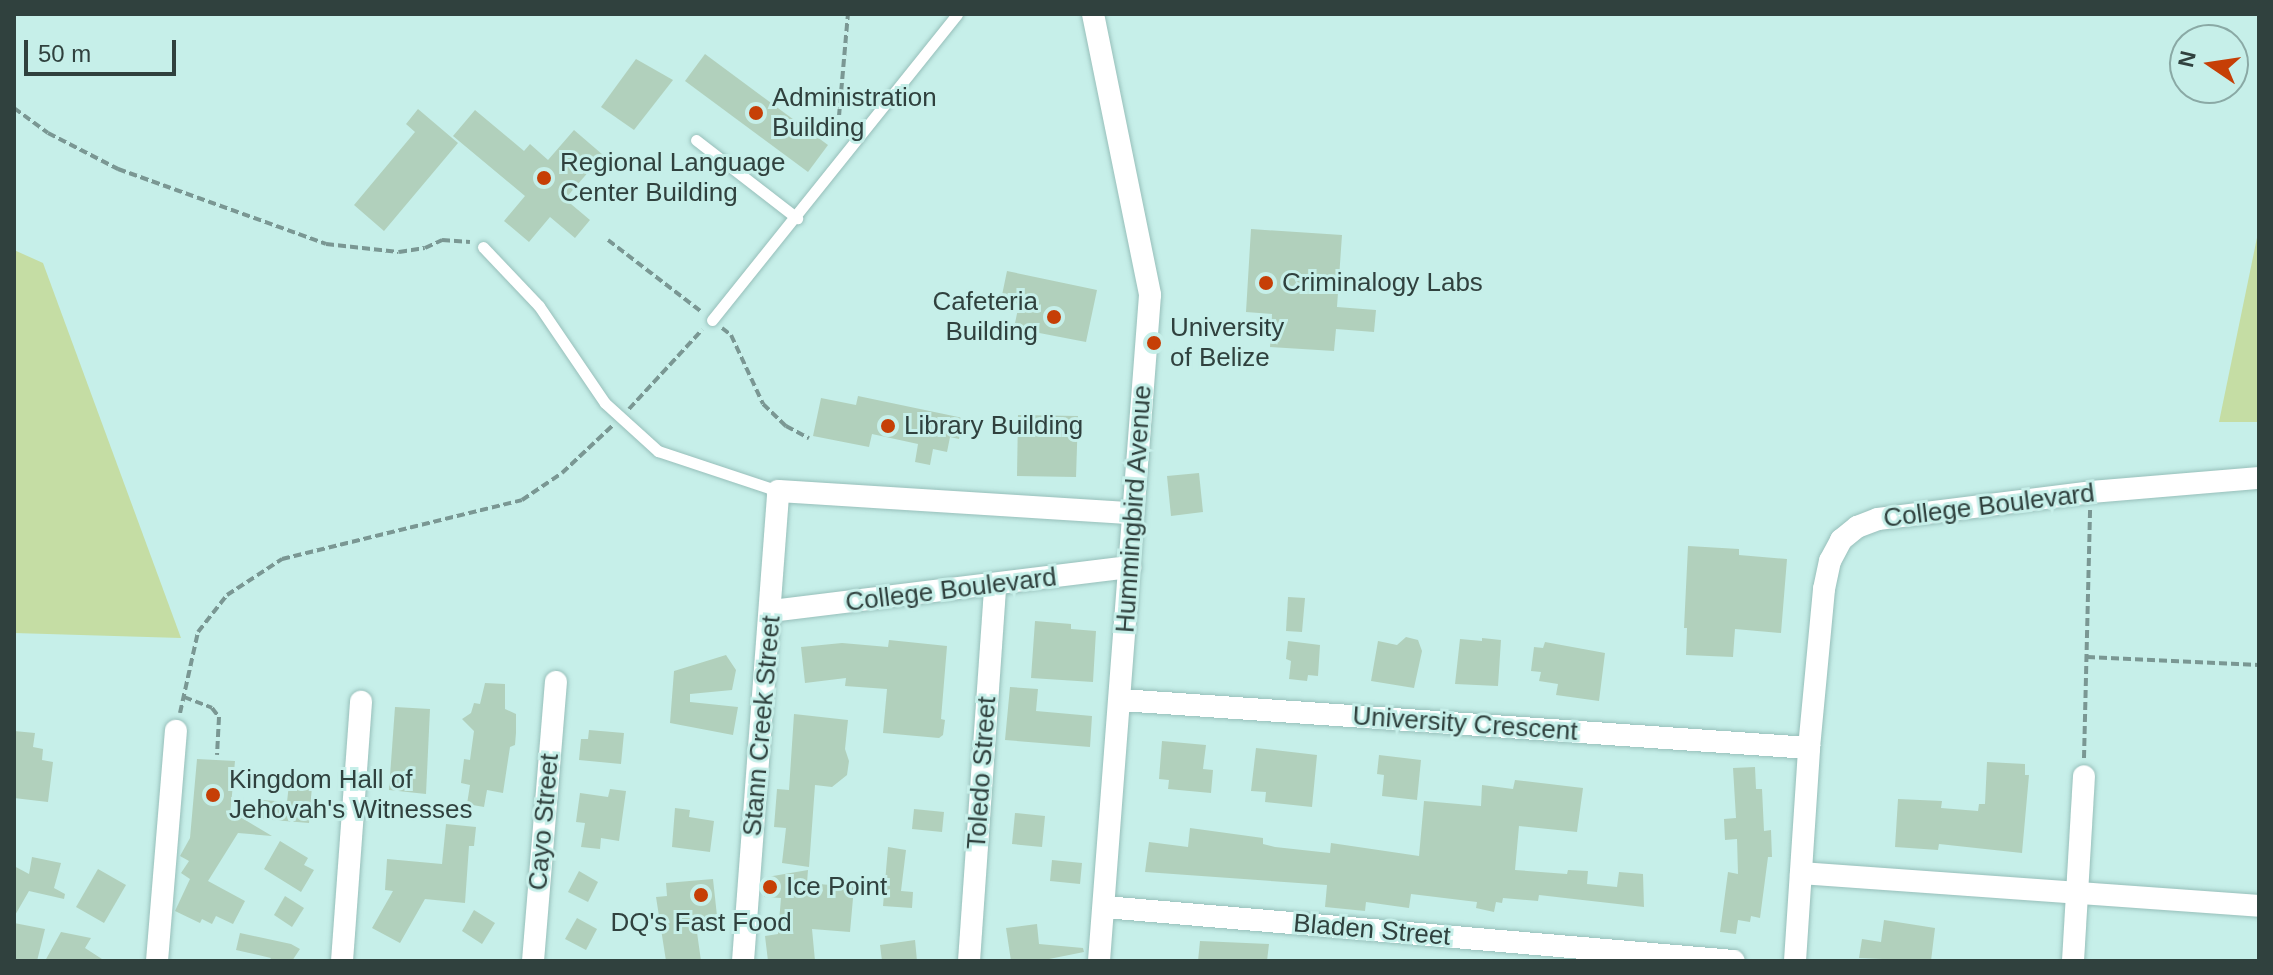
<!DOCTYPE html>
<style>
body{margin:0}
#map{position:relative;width:2273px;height:975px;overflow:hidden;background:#c6efe9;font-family:Helvetica,sans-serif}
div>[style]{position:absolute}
.green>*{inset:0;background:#c5dda4}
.building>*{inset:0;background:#b1d0bc}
.path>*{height:4px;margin-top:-2px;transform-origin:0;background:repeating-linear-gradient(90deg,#7a9793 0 8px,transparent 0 12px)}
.roads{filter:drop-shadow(0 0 2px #97bfba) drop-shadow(0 0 2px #97bfba)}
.lane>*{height:11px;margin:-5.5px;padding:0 5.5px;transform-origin:5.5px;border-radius:5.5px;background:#fff}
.street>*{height:22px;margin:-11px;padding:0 11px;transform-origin:11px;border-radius:11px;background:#fff}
.dots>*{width:22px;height:22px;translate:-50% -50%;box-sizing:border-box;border:4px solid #c6efe9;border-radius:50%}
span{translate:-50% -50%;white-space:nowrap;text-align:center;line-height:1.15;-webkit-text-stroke:6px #c6efe9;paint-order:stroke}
.poi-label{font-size:26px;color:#30413e}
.left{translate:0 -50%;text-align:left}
.right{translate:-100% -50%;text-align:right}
.street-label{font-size:26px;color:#30413e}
.frame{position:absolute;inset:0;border:16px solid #30413e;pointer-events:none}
.north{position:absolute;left:2169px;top:24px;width:80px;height:80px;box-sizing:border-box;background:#c6efe9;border:2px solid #8aa9a5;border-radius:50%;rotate:283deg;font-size:22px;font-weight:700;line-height:32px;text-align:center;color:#30413e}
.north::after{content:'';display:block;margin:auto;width:28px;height:36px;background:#c63f06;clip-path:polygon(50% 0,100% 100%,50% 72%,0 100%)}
.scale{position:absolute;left:24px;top:40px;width:152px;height:36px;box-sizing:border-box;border:4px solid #30413e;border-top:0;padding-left:10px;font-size:24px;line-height:28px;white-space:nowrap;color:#30413e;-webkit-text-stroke:6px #c6efe9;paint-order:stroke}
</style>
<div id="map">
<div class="green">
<div style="clip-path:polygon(2259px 228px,2259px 422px,2219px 422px)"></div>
<div style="clip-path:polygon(14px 250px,43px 263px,181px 638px,14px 633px)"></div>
</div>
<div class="building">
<div style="clip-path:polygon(705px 54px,828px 145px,808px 172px,685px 81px)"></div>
<div style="clip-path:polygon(636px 59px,673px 80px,634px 130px,601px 107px)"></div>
<div style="clip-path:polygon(418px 109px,458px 143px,384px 231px,354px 205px,415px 132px,406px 124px)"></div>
<div style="clip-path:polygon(475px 110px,524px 151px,530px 144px,548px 160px,574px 130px,603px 155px,565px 199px,590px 220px,575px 238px,550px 217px,529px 242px,504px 221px,525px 196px,453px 136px)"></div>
<div style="clip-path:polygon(1251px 229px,1342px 235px,1337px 307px,1376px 310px,1374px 332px,1336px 329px,1334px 351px,1270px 347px,1272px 314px,1246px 312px)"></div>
<div style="clip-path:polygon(1007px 271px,1097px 290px,1086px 342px,1014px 328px,1019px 304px,1001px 300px)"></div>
<div style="clip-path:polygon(858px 396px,963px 418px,959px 439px,950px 437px,947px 452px,933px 449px,930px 465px,915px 462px,918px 444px,872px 434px,869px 447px,813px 436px,821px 398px,856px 405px)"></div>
<div style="clip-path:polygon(1018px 415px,1078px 416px,1076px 477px,1017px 476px)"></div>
<div style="clip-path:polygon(1199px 473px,1203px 512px,1171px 516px,1167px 476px)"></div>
<div style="clip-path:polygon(1688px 546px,1739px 549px,1739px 555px,1787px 559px,1781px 633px,1735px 629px,1733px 657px,1686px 655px,1687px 628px,1684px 628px)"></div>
<div style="clip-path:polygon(1288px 597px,1305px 598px,1302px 632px,1286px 631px)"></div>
<div style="clip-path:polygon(1035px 621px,1071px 624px,1071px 629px,1096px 631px,1093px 682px,1031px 678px)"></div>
<div style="clip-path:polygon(1406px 637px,1418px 640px,1422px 651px,1414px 688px,1371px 681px,1378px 641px,1397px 645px)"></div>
<div style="clip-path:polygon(1482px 638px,1501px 640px,1498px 686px,1455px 684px,1460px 639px,1482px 641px)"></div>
<div style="clip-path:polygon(889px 640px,947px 646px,941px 719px,945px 720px,943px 735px,939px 738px,883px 733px,887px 689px,845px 686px,846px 678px,805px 683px,801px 647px,842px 643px,888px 647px)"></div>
<div style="clip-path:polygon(1288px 641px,1320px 645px,1318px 676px,1308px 675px,1307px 681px,1289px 679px,1291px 661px,1286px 659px)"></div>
<div style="clip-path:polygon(1545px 642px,1605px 653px,1599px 701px,1556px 695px,1558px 684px,1539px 681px,1541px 672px,1531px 671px,1534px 647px,1543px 648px)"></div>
<div style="clip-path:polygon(726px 655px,736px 670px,732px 690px,690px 694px,690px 702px,738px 707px,733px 735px,670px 723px,674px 671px)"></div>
<div style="clip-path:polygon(485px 683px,505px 684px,505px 709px,516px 714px,516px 733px,515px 745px,510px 747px,503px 793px,487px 790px,484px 807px,467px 804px,470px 785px,461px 783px,464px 759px,470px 760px,474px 731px,462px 719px,471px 713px,474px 703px,480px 704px)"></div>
<div style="clip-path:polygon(1010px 687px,1038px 689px,1036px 711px,1092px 716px,1090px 747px,1005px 740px)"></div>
<div style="clip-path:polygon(395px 707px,430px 709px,426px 794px,389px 790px)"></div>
<div style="clip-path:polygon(794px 714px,848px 720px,845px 749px,849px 761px,847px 775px,832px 787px,815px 785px,809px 867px,782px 863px,786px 828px,774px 827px,777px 789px,789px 790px)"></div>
<div style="clip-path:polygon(589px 730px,624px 733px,621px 764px,579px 760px,581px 739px,588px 739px)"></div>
<div style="clip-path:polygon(14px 731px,35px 733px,33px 747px,43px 749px,42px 760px,53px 762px,48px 802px,14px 798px)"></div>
<div style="clip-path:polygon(1162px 741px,1206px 745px,1203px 769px,1213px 770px,1211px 793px,1168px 789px,1169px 780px,1159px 779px)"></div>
<div style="clip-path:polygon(1256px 748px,1317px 755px,1312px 807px,1265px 802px,1266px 792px,1251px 791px)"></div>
<div style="clip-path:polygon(1379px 755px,1421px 760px,1417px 800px,1382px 796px,1384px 775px,1377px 774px)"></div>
<div style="clip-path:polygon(197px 759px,235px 761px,230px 817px,242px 818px,272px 836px,238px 833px,208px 881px,245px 901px,233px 924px,216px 916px,212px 924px,202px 919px,200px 923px,175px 911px,190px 879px,181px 873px,189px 861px,180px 856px,190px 838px)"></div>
<div style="clip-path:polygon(1987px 762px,2025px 764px,2025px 775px,2029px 775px,2022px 853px,1939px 844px,1938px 850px,1895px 847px,1898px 799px,1942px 801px,1941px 808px,1978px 811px,1979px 804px,1985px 804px)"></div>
<div style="clip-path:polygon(1755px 767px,1756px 789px,1762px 789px,1764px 831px,1771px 830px,1772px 857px,1768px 857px,1760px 918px,1751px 916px,1750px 922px,1738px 920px,1736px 934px,1720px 932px,1728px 872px,1738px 874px,1737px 839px,1725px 840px,1724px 819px,1736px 818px,1733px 768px)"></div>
<div style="clip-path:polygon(1515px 780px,1583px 788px,1577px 832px,1519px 826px,1515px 870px,1567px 874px,1568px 870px,1588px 871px,1587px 884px,1617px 887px,1619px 872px,1643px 874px,1644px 907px,1539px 895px,1538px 901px,1503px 898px,1502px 903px,1496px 902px,1494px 912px,1476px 908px,1477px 902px,1411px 894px,1409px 908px,1366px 902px,1365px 911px,1325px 907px,1327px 885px,1145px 872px,1149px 842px,1188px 847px,1190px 828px,1263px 838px,1263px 844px,1275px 847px,1330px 853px,1331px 843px,1419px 856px,1424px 801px,1481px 806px,1482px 785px,1513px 789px)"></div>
<div style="clip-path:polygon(289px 784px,312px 786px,309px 823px,261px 819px,263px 800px,287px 802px)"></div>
<div style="clip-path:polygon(610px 789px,626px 791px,619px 841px,601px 838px,600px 849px,581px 847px,585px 823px,576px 822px,580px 793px,608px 797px)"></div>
<div style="clip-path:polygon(675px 808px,690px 810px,689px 817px,714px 821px,710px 852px,672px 847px)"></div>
<div style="clip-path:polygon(914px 809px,944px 812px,942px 832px,912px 829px)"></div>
<div style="clip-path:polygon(1015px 813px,1045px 816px,1042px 847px,1012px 844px)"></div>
<div style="clip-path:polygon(446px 824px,476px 827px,474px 846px,469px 846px,465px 903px,425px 899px,400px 943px,372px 928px,393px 891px,385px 890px,387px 859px,442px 864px)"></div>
<div style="clip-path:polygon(280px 841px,308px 858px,304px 865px,314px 870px,301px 892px,264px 869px)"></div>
<div style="clip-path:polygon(888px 847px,906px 850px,901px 891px,913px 892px,912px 908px,883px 906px)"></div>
<div style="clip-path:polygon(32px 857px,61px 863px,54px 888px,65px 894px,64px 899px,29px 891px,14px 917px,14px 866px,29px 874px)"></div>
<div style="clip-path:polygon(1052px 860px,1082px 863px,1080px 884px,1050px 881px)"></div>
<div style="clip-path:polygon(98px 869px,126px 885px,104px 923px,76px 907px)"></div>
<div style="clip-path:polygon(808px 870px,807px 883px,854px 887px,850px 932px,812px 929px,815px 961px,768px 961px,765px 936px,778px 934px,781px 898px,764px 897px,767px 877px)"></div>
<div style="clip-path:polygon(579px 871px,598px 882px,588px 902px,568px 892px)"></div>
<div style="clip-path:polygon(713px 879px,717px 916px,695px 918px,701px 961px,666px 961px,656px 897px,667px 896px,666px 883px)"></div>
<div style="clip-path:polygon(285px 896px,304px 908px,292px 927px,274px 915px)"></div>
<div style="clip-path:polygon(474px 910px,495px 923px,482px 944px,462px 931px)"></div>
<div style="clip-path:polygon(577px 918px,597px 929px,586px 950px,565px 939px)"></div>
<div style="clip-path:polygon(1884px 920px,1935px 928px,1931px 961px,1859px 958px,1862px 939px,1881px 942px)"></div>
<div style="clip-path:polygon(14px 923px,45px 929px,37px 961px,14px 961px)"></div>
<div style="clip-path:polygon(1037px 924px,1039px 944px,1083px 948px,1084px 952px,1039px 961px,1011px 961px,1006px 928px)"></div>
<div style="clip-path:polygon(61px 932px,91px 938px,85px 948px,105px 961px,45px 961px)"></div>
<div style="clip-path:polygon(240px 933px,291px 944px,300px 949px,292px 961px,269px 961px,271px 958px,236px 950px)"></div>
<div style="clip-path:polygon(915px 940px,917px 961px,882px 961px,880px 945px)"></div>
<div style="clip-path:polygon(1200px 941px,1269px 944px,1267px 961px,1198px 961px)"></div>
</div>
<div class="path">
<div style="left:14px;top:108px;width:42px;rotate:36.3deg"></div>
<div style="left:48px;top:133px;width:79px;rotate:27.2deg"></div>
<div style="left:118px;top:169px;width:221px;rotate:19.8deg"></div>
<div style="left:326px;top:244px;width:73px;rotate:6.3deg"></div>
<div style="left:399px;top:252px;width:26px;rotate:-9deg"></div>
<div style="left:425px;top:248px;width:19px;rotate:-25deg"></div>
<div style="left:442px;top:240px;width:28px;rotate:4deg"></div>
<div style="left:837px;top:139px;width:125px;rotate:-85deg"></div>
<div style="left:608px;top:240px;width:118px;rotate:37.5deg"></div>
<div style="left:722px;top:328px;width:11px;rotate:38deg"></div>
<div style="left:731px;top:335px;width:76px;rotate:65.1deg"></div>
<div style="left:763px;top:404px;width:32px;rotate:44deg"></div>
<div style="left:786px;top:426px;width:26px;rotate:28deg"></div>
<div style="left:629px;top:409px;width:108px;rotate:-47.3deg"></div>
<div style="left:2087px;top:657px;width:172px;rotate:2.7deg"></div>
<div style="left:184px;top:697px;width:30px;rotate:21deg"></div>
<div style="left:212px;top:708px;width:11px;rotate:52deg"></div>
<div style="left:219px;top:717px;width:38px;rotate:93deg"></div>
<div style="left:180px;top:713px;width:83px;rotate:-77.5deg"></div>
<div style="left:198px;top:632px;width:47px;rotate:-51.9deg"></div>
<div style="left:227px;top:595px;width:66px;rotate:-33.2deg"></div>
<div style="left:282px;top:559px;width:247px;rotate:-13.8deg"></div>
<div style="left:522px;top:500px;width:48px;rotate:-34deg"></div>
<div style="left:562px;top:473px;width:69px;rotate:-43.2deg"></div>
<div style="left:2084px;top:758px;width:248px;rotate:-88.6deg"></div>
</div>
<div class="roads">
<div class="lane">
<div style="left:696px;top:140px;width:128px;rotate:37.7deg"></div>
<div style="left:483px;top:247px;width:81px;rotate:46.5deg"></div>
<div style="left:539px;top:306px;width:117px;rotate:55.8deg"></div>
<div style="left:605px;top:403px;width:72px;rotate:42.2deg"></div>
<div style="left:658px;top:451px;width:126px;rotate:18.4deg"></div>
<div style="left:712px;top:320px;width:392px;rotate:-51.3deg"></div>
</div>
<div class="street">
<div style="left:1093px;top:14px;width:287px;rotate:78.5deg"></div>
<div style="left:1150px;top:295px;width:668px;rotate:94.38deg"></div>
<div style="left:771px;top:611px;width:362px;rotate:-7deg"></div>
<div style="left:1121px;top:700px;width:690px;rotate:3.99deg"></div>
<div style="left:1801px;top:873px;width:459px;rotate:4.1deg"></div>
<div style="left:1105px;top:907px;width:631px;rotate:4.91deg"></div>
<div style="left:157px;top:961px;width:231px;rotate:-85.3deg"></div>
<div style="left:342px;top:961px;width:260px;rotate:-85.8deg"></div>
<div style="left:533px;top:961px;width:280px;rotate:-85.3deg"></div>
<div style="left:743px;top:961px;width:471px;rotate:-85.7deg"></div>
<div style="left:778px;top:491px;width:355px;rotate:3.6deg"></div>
<div style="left:969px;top:961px;width:376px;rotate:-86deg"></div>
<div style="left:1795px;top:961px;width:213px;rotate:-86.2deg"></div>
<div style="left:1809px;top:748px;width:160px;rotate:-84.6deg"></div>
<div style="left:1824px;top:589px;width:29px;rotate:-78deg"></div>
<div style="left:1830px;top:561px;width:24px;rotate:-62deg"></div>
<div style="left:1841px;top:540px;width:21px;rotate:-39deg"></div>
<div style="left:1857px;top:527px;width:22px;rotate:-21deg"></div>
<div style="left:1878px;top:519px;width:215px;rotate:-7.2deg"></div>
<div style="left:2091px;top:492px;width:169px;rotate:-4.8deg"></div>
<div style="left:2073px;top:961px;width:185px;rotate:-86.6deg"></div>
</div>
</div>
<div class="dots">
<div style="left:756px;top:113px;background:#c63f06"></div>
<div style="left:544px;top:178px;background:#c63f06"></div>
<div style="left:1266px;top:283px;background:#c63f06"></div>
<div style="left:1054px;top:317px;background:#c63f06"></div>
<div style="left:1154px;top:343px;background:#c63f06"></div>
<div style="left:888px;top:426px;background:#c63f06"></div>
<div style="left:213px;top:795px;background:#c63f06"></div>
<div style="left:770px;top:887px;background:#c63f06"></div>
<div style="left:701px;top:895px;background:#c63f06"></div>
</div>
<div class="poi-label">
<span class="left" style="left:772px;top:113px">Administration<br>Building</span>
<span class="left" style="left:560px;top:178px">Regional Language<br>Center Building</span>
<span class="left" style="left:1282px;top:283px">Criminalogy Labs</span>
<span class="right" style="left:1038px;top:317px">Cafeteria<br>Building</span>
<span class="left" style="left:1170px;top:343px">University<br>of Belize</span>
<span class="left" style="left:904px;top:426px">Library Building</span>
<span class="left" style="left:229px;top:795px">Kingdom Hall of<br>Jehovah's Witnesses</span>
<span class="left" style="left:786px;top:887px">Ice Point</span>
<span style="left:701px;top:923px">DQ's Fast Food</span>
</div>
<div class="street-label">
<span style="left:1989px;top:506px;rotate:-7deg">College Boulevard</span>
<span style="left:1134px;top:509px;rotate:-86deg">Hummingbird Avenue</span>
<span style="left:951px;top:590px;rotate:-7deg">College Boulevard</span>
<span style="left:1465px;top:724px;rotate:4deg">University Crescent</span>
<span style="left:762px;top:726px;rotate:-85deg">Stann Creek Street</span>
<span style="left:982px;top:773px;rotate:-86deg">Toledo Street</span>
<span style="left:544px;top:822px;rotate:-85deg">Cayo Street</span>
<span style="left:1372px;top:930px;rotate:5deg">Bladen Street</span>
</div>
<div class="frame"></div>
<div class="north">N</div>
<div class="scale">50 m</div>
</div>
